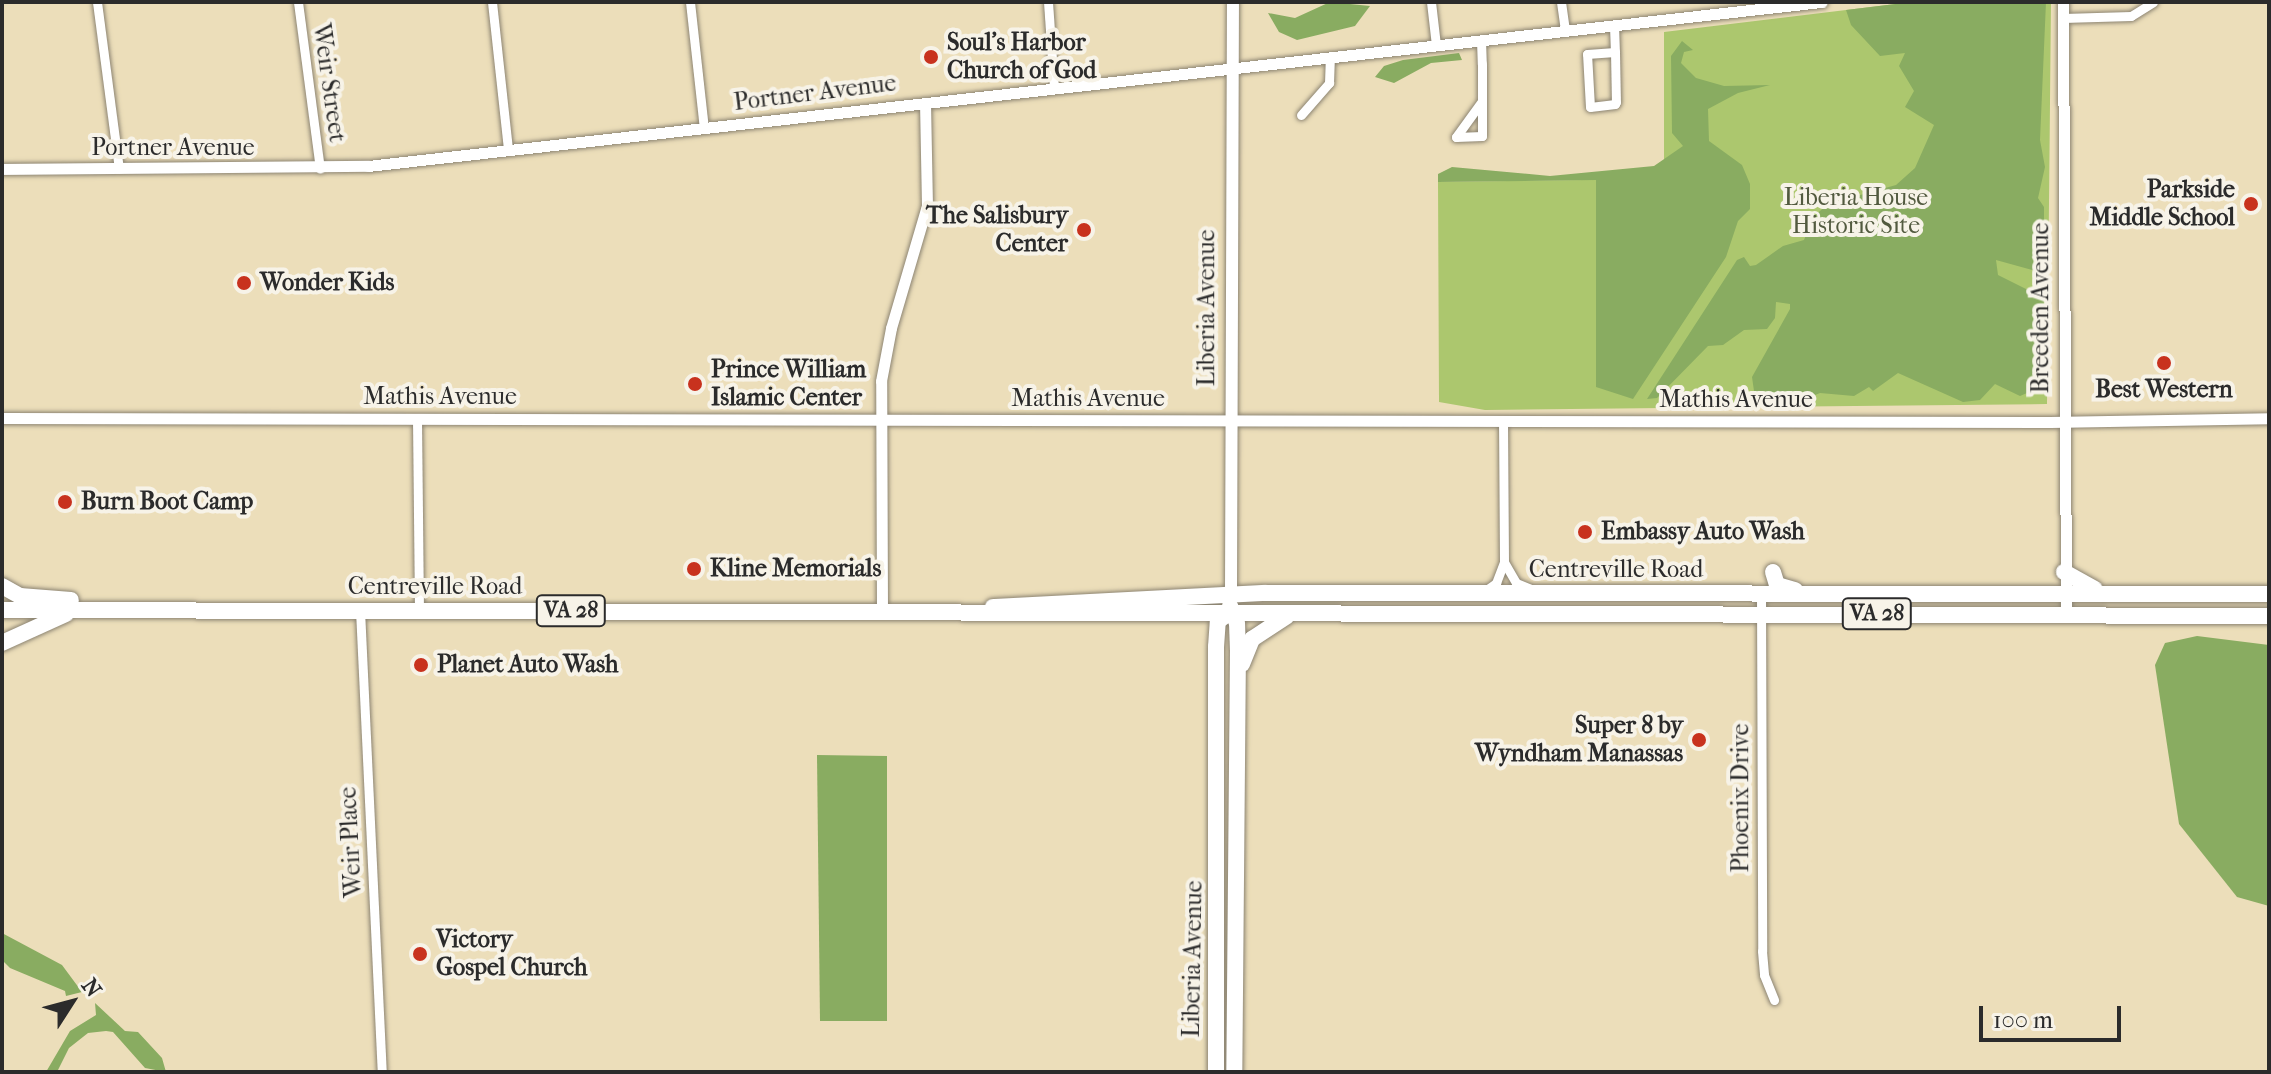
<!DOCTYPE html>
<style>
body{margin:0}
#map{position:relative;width:2271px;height:1074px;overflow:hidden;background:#ecdeba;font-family:"IM FELL French Canon",serif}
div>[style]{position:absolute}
.green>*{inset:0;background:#acc76e}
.forest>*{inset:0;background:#89ac61}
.roads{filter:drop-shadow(0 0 2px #8c8472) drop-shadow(0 0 2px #8c8472)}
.minor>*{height:9px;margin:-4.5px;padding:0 4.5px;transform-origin:4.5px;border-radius:4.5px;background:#fff}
.tertiary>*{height:11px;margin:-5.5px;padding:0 5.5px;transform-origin:5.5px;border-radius:5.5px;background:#fff}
.secondary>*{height:12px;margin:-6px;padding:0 6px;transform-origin:6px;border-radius:6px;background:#fff}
.trunk>*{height:16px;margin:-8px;padding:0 8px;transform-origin:8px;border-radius:8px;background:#fff}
.dots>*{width:22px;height:22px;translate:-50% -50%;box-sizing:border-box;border:4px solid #f7f3e8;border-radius:50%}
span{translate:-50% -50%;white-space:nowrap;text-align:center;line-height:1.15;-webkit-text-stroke:8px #f7f3e8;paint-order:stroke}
.shield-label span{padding:2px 6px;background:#f7f3e8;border:2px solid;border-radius:6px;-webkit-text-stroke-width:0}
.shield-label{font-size:22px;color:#2b2b2b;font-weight:700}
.poi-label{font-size:24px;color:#2b2b2b;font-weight:700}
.left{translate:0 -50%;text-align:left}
.right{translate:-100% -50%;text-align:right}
.street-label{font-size:24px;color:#2b2b2b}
.park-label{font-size:24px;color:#525a3f}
.frame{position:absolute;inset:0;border:4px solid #2b2b2b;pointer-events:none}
.north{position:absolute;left:32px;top:962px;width:80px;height:80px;-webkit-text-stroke:6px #f7f3e8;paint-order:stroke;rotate:54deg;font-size:22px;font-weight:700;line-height:32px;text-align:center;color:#2b2b2b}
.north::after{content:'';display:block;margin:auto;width:28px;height:36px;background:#2b2b2b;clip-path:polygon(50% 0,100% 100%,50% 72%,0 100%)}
.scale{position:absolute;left:1979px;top:1006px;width:142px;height:36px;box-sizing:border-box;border:4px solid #2b2b2b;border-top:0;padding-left:10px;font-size:24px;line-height:28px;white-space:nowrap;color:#2b2b2b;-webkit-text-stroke:6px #f7f3e8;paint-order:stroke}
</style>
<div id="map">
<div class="green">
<div style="clip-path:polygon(1912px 2px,2051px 2px,2047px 404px,1485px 410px,1439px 402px,1438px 182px,1664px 179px,1664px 32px)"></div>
</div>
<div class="forest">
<div style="clip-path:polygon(1330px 2px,1370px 6px,1355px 26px,1297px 40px,1279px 32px,1268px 13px,1295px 18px)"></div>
<div style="clip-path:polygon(1912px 2px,2046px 2px,2040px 140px,2045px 167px,2038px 198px,2044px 207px,2044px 265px,2039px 272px,1996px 260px,1998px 275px,2044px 298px,2041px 387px,2020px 396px,1995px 384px,1980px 400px,1963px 402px,1898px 373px,1873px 391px,1869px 387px,1854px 396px,1820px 393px,1796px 403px,1756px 405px,1752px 377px,1790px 309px,1790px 304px,1776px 302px,1775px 318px,1767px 329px,1744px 330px,1723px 345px,1708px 346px,1657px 398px,1647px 399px,1737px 260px,1744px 257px,1750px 266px,1756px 265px,1783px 246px,1804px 240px,1813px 217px,1828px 204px,1896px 185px,1915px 168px,1934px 125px,1905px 107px,1914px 91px,1899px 66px,1905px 53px,1880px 56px,1851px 25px,1846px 10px)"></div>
<div style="clip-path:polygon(1682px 41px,1693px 50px,1684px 52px,1681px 63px,1696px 78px,1724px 86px,1770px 85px,1738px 93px,1708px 109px,1709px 141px,1742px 165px,1750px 184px,1750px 209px,1738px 221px,1726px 257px,1633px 399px,1596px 387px,1596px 180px,1438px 182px,1438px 174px,1452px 167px,1550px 176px,1654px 166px,1683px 146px,1672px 133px,1671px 56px)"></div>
<div style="clip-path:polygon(1459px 53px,1462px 60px,1431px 63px,1394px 83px,1375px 77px,1384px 66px,1403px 60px)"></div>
<div style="clip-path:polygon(2197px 636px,2269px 645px,2269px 906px,2237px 897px,2179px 824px,2155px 665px,2165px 643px)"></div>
<div style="clip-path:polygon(817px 755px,887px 756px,887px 1021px,820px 1021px)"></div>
<div style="clip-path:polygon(2px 933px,62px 965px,82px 992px,66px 996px,65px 991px,10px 968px,2px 960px)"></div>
<div style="clip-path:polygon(95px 1003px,125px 1031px,138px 1032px,162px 1058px,166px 1072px,145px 1068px,113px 1032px,106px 1031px,88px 1033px,69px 1048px,57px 1072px,46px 1072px,70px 1031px,96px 1015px)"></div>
</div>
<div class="roads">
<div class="minor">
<div style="left:97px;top:2px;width:168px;rotate:82.5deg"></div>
<div style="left:298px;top:2px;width:168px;rotate:82.5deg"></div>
<div style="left:492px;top:2px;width:149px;rotate:83.8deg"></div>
<div style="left:690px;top:2px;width:127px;rotate:83.7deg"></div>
<div style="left:1048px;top:2px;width:86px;rotate:86deg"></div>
<div style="left:1431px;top:2px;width:43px;rotate:83.4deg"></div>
<div style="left:1561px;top:2px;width:29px;rotate:82deg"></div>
<div style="left:2063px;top:18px;width:68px;rotate:-1.7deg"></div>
<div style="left:2131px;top:16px;width:26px;rotate:-32deg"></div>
<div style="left:1614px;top:25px;width:27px;rotate:88deg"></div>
<div style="left:1615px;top:52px;width:50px;rotate:88.9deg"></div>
<div style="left:1616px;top:102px;width:2px;rotate:117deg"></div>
<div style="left:1615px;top:104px;width:25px;rotate:173deg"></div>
<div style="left:1590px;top:107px;width:53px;rotate:-93.2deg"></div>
<div style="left:1587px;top:54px;width:28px;rotate:-4deg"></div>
<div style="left:1481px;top:40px;width:24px;rotate:88deg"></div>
<div style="left:1482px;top:64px;width:72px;rotate:90deg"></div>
<div style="left:1482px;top:136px;width:26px;rotate:178deg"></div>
<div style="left:1456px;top:137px;width:44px;rotate:-54.2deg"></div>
<div style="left:1301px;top:115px;width:43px;rotate:-48.8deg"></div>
<div style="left:1329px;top:83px;width:26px;rotate:-88deg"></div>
<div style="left:417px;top:419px;width:192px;rotate:89.4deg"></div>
<div style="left:1504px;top:562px;width:24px;rotate:60deg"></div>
<div style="left:1516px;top:583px;width:16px;rotate:22deg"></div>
<div style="left:1485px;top:591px;width:14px;rotate:-36deg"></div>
<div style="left:1496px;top:583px;width:22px;rotate:-69deg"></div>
<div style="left:1504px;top:562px;width:141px;rotate:-90.4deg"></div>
<div style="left:1761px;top:595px;width:356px;rotate:89.8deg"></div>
<div style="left:1762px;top:951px;width:24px;rotate:85deg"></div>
<div style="left:1764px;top:975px;width:27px;rotate:68deg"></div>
<div style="left:360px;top:610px;width:463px;rotate:87.3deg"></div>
</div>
<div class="tertiary">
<div style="left:2063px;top:2px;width:613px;rotate:89.72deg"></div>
<div style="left:2px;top:169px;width:366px;rotate:-0.5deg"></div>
<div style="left:368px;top:166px;width:1463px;rotate:-6.44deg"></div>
<div style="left:2px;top:418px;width:2048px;rotate:0.11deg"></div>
<div style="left:2050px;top:422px;width:219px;rotate:-1deg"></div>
<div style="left:882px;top:611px;width:230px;rotate:-90.2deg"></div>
<div style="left:881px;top:381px;width:54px;rotate:-79.3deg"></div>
<div style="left:891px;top:328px;width:127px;rotate:-73.6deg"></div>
<div style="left:927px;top:206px;width:103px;rotate:-91.1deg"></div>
</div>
<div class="secondary">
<div style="left:1231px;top:593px;width:591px;rotate:-89.81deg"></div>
</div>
<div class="trunk">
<div style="left:1773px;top:572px;width:14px;rotate:73deg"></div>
<div style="left:1777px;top:585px;width:19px;rotate:16deg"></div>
<div style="left:2064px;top:572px;width:35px;rotate:29deg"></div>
<div style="left:2px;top:586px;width:21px;rotate:29deg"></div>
<div style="left:20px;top:596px;width:51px;rotate:4.5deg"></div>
<div style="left:1230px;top:606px;width:18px;rotate:68deg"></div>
<div style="left:1237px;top:623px;width:26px;rotate:88deg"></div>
<div style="left:1238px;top:649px;width:423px;rotate:90.5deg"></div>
<div style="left:993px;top:607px;width:271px;rotate:-3deg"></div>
<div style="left:1264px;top:593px;width:1005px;rotate:0.06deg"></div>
<div style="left:2px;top:610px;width:2267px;rotate:0.15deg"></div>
<div style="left:2px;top:643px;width:70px;rotate:-24.4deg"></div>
<div style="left:1242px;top:664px;width:27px;rotate:-68deg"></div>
<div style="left:1252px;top:639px;width:42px;rotate:-33.3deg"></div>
<div style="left:1216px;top:1072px;width:425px;rotate:-90deg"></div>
<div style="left:1216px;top:647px;width:26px;rotate:-86deg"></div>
<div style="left:1218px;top:621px;width:14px;rotate:-36deg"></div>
</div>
</div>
<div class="dots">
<div style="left:931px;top:57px;background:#c8321e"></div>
<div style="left:2251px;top:204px;background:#c8321e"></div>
<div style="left:1084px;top:230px;background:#c8321e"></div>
<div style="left:244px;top:283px;background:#c8321e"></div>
<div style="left:2164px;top:363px;background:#c8321e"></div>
<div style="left:695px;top:384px;background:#c8321e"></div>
<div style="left:65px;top:502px;background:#c8321e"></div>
<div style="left:1585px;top:532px;background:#c8321e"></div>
<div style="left:694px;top:569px;background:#c8321e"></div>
<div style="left:421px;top:665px;background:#c8321e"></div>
<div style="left:1699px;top:740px;background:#c8321e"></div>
<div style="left:420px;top:954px;background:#c8321e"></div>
</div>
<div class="shield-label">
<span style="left:571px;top:611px">VA 28</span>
<span style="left:1877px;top:614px">VA 28</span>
</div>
<div class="poi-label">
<span class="left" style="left:947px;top:57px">Soul's Harbor<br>Church of God</span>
<span class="right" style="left:2235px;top:204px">Parkside<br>Middle School</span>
<span class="right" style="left:1068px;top:230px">The Salisbury<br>Center</span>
<span class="left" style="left:260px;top:283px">Wonder Kids</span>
<span class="left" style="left:711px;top:384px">Prince William<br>Islamic Center</span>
<span style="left:2164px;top:390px">Best Western</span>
<span class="left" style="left:81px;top:502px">Burn Boot Camp</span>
<span class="left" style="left:1601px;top:532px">Embassy Auto Wash</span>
<span class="left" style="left:710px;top:569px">Kline Memorials</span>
<span class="left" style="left:437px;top:665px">Planet Auto Wash</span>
<span class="right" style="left:1683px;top:740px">Super 8 by<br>Wyndham Manassas</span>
<span class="left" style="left:436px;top:954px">Victory<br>Gospel Church</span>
</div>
<div class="street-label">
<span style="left:329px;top:83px;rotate:82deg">Weir Street</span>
<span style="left:815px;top:93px;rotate:-7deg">Portner Avenue</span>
<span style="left:173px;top:148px">Portner Avenue</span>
<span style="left:1207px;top:308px;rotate:-90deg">Liberia Avenue</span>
<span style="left:2041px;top:308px;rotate:-90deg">Breeden Avenue</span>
<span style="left:440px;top:397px">Mathis Avenue</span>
<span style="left:1088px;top:399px">Mathis Avenue</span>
<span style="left:1736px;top:400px">Mathis Avenue</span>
<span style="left:1616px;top:570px">Centreville Road</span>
<span style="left:435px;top:587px">Centreville Road</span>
<span style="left:1741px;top:798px;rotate:-90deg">Phoenix Drive</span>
<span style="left:351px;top:842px;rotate:-93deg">Weir Place</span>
<span style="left:1193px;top:959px;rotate:-89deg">Liberia Avenue</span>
</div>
<div class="park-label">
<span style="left:1856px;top:212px">Liberia House<br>Historic Site</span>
</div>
<div class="frame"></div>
<div class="north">N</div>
<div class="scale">100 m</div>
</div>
